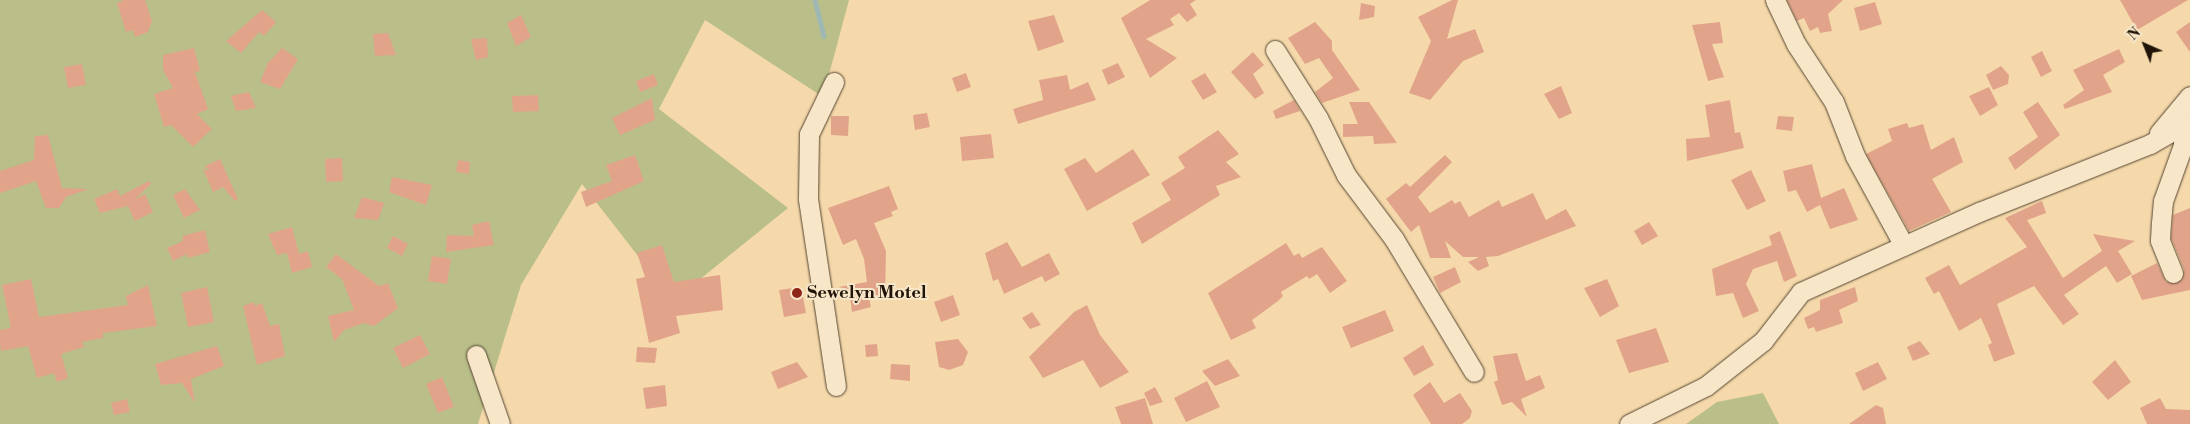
<!DOCTYPE html>
<style>
body{margin:0}
#map{position:relative;width:2190px;height:424px;overflow:hidden;background:#f5d9ab;font-family:"Libre Bodoni",serif}
div>[style]{position:absolute}
.green>*{inset:0;background:#babf8a}
.stream>*{height:4.5px;margin:-2.25px;padding:0 2.25px;transform-origin:2.25px;border-radius:2.25px;background:#a0b8b3}
.building>*{inset:0;background:#e1a48a}
.roads{filter:drop-shadow(0 0 1px #554531) drop-shadow(0 0 1px #554531)}
.minor>*{height:19px;margin:-9.5px;padding:0 9.5px;transform-origin:9.5px;border-radius:9.5px;background:#f8e6c8}
.dots>*{width:14px;height:14px;translate:-50% -50%;box-sizing:border-box;border:2px solid #f8e6c8;border-radius:50%}
span{translate:-50% -50%;white-space:nowrap;text-align:center;line-height:1.15;-webkit-text-stroke:4px #f8e6c8;paint-order:stroke}
.poi-label{font-size:18px;color:#201408;font-weight:700}
.left{translate:0 -50%;text-align:left}
.north{position:absolute;left:2120px;top:20px;width:50px;height:50px;-webkit-text-stroke:4px #f8e6c8;paint-order:stroke;rotate:316deg;font-size:14px;font-weight:700;line-height:20px;text-align:center;color:#201408}
.north::after{content:'';display:block;margin:auto;width:18px;height:22px;background:#201408;clip-path:polygon(50% 0,100% 100%,50% 72%,0 100%)}
</style>
<div id="map">
<div class="green">
<div style="clip-path:polygon(0 0,849px 0,823px 97px,705px 20px,659px 109px,788px 208px,673px 301px,582px 184px,521px 285px,478px 424px,0 424px)"></div>
<div style="clip-path:polygon(1763px 393px,1779px 424px,1686px 424px,1717px 402px)"></div>
</div>
<div class="stream">
<div style="left:815px;top:0;width:37px;rotate:76deg"></div>
</div>
<div class="building">
<div style="clip-path:polygon(124px 0,145px 0,152px 21px,148px 32px,135px 37px,133px 30px,126px 32px,117px 3px)"></div>
<div style="clip-path:polygon(1150px 0,1196px 0,1190px 4px,1197px 15px,1187px 22px,1179px 13px,1170px 19px,1174px 25px,1146px 39px,1177px 58px,1150px 78px,1121px 18px)"></div>
<div style="clip-path:polygon(1452px 0,1458px 0,1447px 39px,1475px 29px,1484px 52px,1463px 61px,1430px 100px,1409px 93px,1431px 41px,1418px 17px)"></div>
<div style="clip-path:polygon(1787px 0,1843px 0,1828px 14px,1832px 31px,1820px 33px,1818px 27px,1810px 31px,1804px 18px,1797px 21px)"></div>
<div style="clip-path:polygon(2120px 0,2188px 0,2137px 30px)"></div>
<div style="clip-path:polygon(1875px 2px,1882px 24px,1860px 31px,1854px 8px)"></div>
<div style="clip-path:polygon(1361px 3px,1375px 6px,1374px 17px,1359px 20px)"></div>
<div style="clip-path:polygon(262px 10px,276px 22px,264px 36px,259px 32px,241px 53px,226px 41px)"></div>
<div style="clip-path:polygon(521px 15px,531px 37px,516px 46px,507px 23px)"></div>
<div style="clip-path:polygon(1054px 15px,1064px 42px,1038px 51px,1028px 21px)"></div>
<div style="clip-path:polygon(1315px 22px,1332px 41px,1332px 50px,1360px 90px,1322px 103px,1315px 92px,1333px 78px,1319px 58px,1305px 64px,1288px 38px)"></div>
<div style="clip-path:polygon(1720px 22px,1723px 43px,1712px 44px,1724px 77px,1708px 81px,1692px 25px)"></div>
<div style="clip-path:polygon(2190px 22px,2190px 52px,2176px 32px)"></div>
<div style="clip-path:polygon(388px 33px,396px 55px,375px 56px,373px 34px)"></div>
<div style="clip-path:polygon(487px 38px,488px 57px,476px 60px,471px 39px)"></div>
<div style="clip-path:polygon(194px 48px,200px 71px,195px 72px,208px 109px,197px 114px,212px 129px,193px 147px,171px 125px,164px 127px,154px 94px,173px 88px,163px 70px,163px 55px)"></div>
<div style="clip-path:polygon(282px 48px,298px 59px,280px 89px,260px 82px,268px 63px)"></div>
<div style="clip-path:polygon(2119px 49px,2125px 62px,2103px 75px,2112px 92px,2065px 109px,2063px 105px,2084px 90px,2073px 70px)"></div>
<div style="clip-path:polygon(2042px 51px,2052px 71px,2041px 77px,2031px 57px)"></div>
<div style="clip-path:polygon(1253px 52px,1264px 65px,1253px 74px,1264px 93px,1255px 99px,1231px 72px)"></div>
<div style="clip-path:polygon(1118px 63px,1125px 77px,1108px 85px,1102px 70px)"></div>
<div style="clip-path:polygon(82px 64px,86px 85px,68px 88px,64px 67px)"></div>
<div style="clip-path:polygon(2001px 66px,2009px 75px,2008px 84px,1993px 90px,1986px 75px)"></div>
<div style="clip-path:polygon(966px 73px,971px 87px,957px 92px,952px 78px)"></div>
<div style="clip-path:polygon(1205px 73px,1217px 92px,1203px 100px,1191px 81px)"></div>
<div style="clip-path:polygon(654px 74px,658px 85px,640px 92px,636px 81px)"></div>
<div style="clip-path:polygon(1067px 75px,1070px 90px,1088px 82px,1096px 100px,1018px 124px,1013px 109px,1043px 100px,1039px 80px)"></div>
<div style="clip-path:polygon(1561px 86px,1572px 113px,1559px 119px,1544px 94px)"></div>
<div style="clip-path:polygon(1989px 87px,1998px 105px,1980px 116px,1969px 96px)"></div>
<div style="clip-path:polygon(249px 92px,256px 108px,236px 111px,231px 96px)"></div>
<div style="clip-path:polygon(538px 95px,539px 111px,513px 112px,512px 96px)"></div>
<div style="clip-path:polygon(652px 98px,655px 120px,620px 135px,612px 118px)"></div>
<div style="clip-path:polygon(1294px 100px,1300px 111px,1276px 119px,1273px 111px)"></div>
<div style="clip-path:polygon(1730px 100px,1735px 133px,1740px 132px,1744px 148px,1687px 161px,1686px 139px,1710px 137px,1705px 105px)"></div>
<div style="clip-path:polygon(1349px 102px,1369px 102px,1397px 143px,1374px 144px,1373px 136px,1343px 137px,1343px 124px,1358px 124px)"></div>
<div style="clip-path:polygon(2038px 102px,2060px 135px,2015px 170px,2008px 158px,2038px 137px,2023px 112px)"></div>
<div style="clip-path:polygon(927px 113px,930px 127px,915px 130px,913px 115px)"></div>
<div style="clip-path:polygon(831px 116px,849px 116px,848px 136px,831px 135px)"></div>
<div style="clip-path:polygon(1778px 116px,1794px 117px,1792px 131px,1776px 129px)"></div>
<div style="clip-path:polygon(1907px 123px,1909px 128px,1923px 124px,1931px 150px,1954px 137px,1963px 162px,1932px 179px,1951px 212px,1909px 231px,1866px 154px,1892px 141px,1888px 129px)"></div>
<div style="clip-path:polygon(1218px 130px,1239px 154px,1226px 162px,1241px 177px,1216px 186px,1220px 195px,1142px 244px,1132px 223px,1171px 200px,1161px 183px,1185px 168px,1178px 157px)"></div>
<div style="clip-path:polygon(991px 134px,994px 158px,962px 161px,960px 137px)"></div>
<div style="clip-path:polygon(48px 135px,62px 188px,88px 189px,66px 197px,59px 208px,46px 208px,36px 181px,0 193px,0 171px,34px 160px,35px 136px)"></div>
<div style="clip-path:polygon(1133px 149px,1150px 175px,1087px 211px,1064px 169px,1085px 158px,1096px 173px)"></div>
<div style="clip-path:polygon(635px 155px,644px 181px,586px 207px,581px 192px,612px 181px,606px 165px)"></div>
<div style="clip-path:polygon(1445px 155px,1452px 162px,1418px 197px,1430px 213px,1452px 200px,1455px 204px,1460px 201px,1469px 217px,1499px 200px,1502px 207px,1533px 193px,1546px 220px,1566px 209px,1576px 226px,1498px 256px,1486px 257px,1489px 266px,1478px 271px,1468px 262px,1479px 257px,1463px 257px,1445px 241px,1451px 258px,1430px 258px,1419px 225px,1411px 232px,1386px 199px,1406px 183px,1410px 187px)"></div>
<div style="clip-path:polygon(342px 158px,343px 181px,326px 182px,325px 159px)"></div>
<div style="clip-path:polygon(220px 159px,238px 199px,235px 201px,223px 187px,213px 192px,203px 169px,210px 171px,205px 166px)"></div>
<div style="clip-path:polygon(458px 160px,470px 162px,469px 174px,456px 172px)"></div>
<div style="clip-path:polygon(1812px 164px,1821px 198px,1844px 188px,1858px 220px,1830px 229px,1820px 205px,1807px 212px,1796px 190px,1788px 192px,1783px 171px)"></div>
<div style="clip-path:polygon(1751px 170px,1766px 201px,1747px 210px,1731px 180px)"></div>
<div style="clip-path:polygon(392px 177px,432px 185px,426px 205px,389px 192px)"></div>
<div style="clip-path:polygon(149px 181px,151px 184px,135px 199px,145px 194px,153px 212px,135px 221px,128px 206px,100px 213px,94px 199px,117px 189px,120px 196px)"></div>
<div style="clip-path:polygon(889px 186px,898px 209px,891px 212px,893px 216px,874px 223px,886px 251px,885px 297px,868px 294px,871px 307px,852px 312px,849px 290px,839px 287px,867px 282px,864px 259px,856px 239px,843px 245px,828px 208px)"></div>
<div style="clip-path:polygon(185px 189px,200px 210px,184px 218px,173px 195px)"></div>
<div style="clip-path:polygon(362px 197px,384px 203px,378px 220px,354px 218px)"></div>
<div style="clip-path:polygon(2042px 201px,2046px 213px,2027px 220px,2063px 278px,2102px 251px,2093px 234px,2135px 241px,2118px 251px,2132px 274px,2117px 283px,2106px 266px,2064px 295px,2079px 314px,2063px 325px,2034px 286px,1997px 304px,2015px 354px,1994px 362px,1988px 345px,1992px 343px,1981px 318px,1959px 331px,1939px 291px,1934px 294px,1925px 278px,1949px 265px,1960px 285px,2027px 247px,2005px 218px)"></div>
<div style="clip-path:polygon(2190px 208px,2190px 290px,2142px 300px,2131px 276px,2157px 263px,2166px 282px,2182px 280px,2184px 269px,2171px 238px,2173px 215px)"></div>
<div style="clip-path:polygon(489px 221px,494px 245px,446px 252px,447px 235px,474px 236px,472px 225px)"></div>
<div style="clip-path:polygon(1649px 222px,1658px 236px,1642px 245px,1634px 231px)"></div>
<div style="clip-path:polygon(292px 227px,299px 254px,308px 251px,312px 267px,292px 273px,287px 253px,277px 255px,268px 234px)"></div>
<div style="clip-path:polygon(205px 230px,210px 252px,188px 258px,187px 254px,173px 261px,167px 248px,183px 241px,182px 236px)"></div>
<div style="clip-path:polygon(1780px 231px,1797px 276px,1784px 282px,1777px 261px,1753px 269px,1746px 284px,1759px 311px,1743px 318px,1733px 293px,1716px 296px,1712px 269px,1772px 245px,1769px 236px)"></div>
<div style="clip-path:polygon(393px 236px,408px 244px,402px 256px,387px 248px)"></div>
<div style="clip-path:polygon(1007px 242px,1022px 267px,1049px 253px,1060px 274px,1045px 282px,1042px 276px,1004px 294px,998px 279px,993px 281px,985px 253px)"></div>
<div style="clip-path:polygon(1286px 243px,1294px 256px,1299px 253px,1302px 258px,1322px 247px,1347px 281px,1330px 293px,1317px 274px,1309px 279px,1307px 276px,1281px 292px,1283px 296px,1278px 301px,1252px 320px,1256px 328px,1231px 340px,1208px 293px)"></div>
<div style="clip-path:polygon(662px 245px,674px 282px,720px 275px,723px 310px,676px 316px,680px 333px,649px 343px,636px 279px,645px 277px,637px 253px)"></div>
<div style="clip-path:polygon(336px 254px,379px 286px,388px 283px,398px 308px,374px 326px,364px 323px,344px 330px,334px 342px,328px 316px,354px 310px,342px 279px,326px 267px)"></div>
<div style="clip-path:polygon(432px 256px,451px 259px,447px 284px,428px 281px)"></div>
<div style="clip-path:polygon(1455px 267px,1461px 282px,1440px 293px,1433px 277px)"></div>
<div style="clip-path:polygon(31px 279px,39px 317px,128px 305px,126px 296px,148px 285px,157px 326px,103px 333px,103px 338px,82px 342px,84px 347px,61px 354px,68px 378px,57px 382px,54px 373px,37px 378px,28px 346px,1px 351px,0 344px,0 330px,11px 328px,2px 285px)"></div>
<div style="clip-path:polygon(1607px 279px,1619px 306px,1600px 317px,1584px 288px)"></div>
<div style="clip-path:polygon(207px 287px,214px 322px,188px 327px,181px 293px)"></div>
<div style="clip-path:polygon(801px 287px,806px 313px,784px 317px,779px 290px)"></div>
<div style="clip-path:polygon(1855px 287px,1858px 301px,1839px 310px,1843px 323px,1816px 332px,1814px 327px,1808px 329px,1804px 318px,1820px 310px,1820px 300px)"></div>
<div style="clip-path:polygon(953px 295px,960px 315px,941px 322px,934px 302px)"></div>
<div style="clip-path:polygon(254px 302px,255px 306px,262px 303px,270px 326px,279px 324px,285px 356px,257px 365px,243px 306px)"></div>
<div style="clip-path:polygon(1087px 305px,1100px 335px,1129px 372px,1100px 388px,1083px 360px,1043px 378px,1029px 357px,1074px 312px)"></div>
<div style="clip-path:polygon(1385px 310px,1394px 331px,1351px 348px,1342px 327px)"></div>
<div style="clip-path:polygon(1032px 312px,1041px 325px,1030px 329px,1022px 318px)"></div>
<div style="clip-path:polygon(1656px 328px,1669px 362px,1629px 373px,1616px 340px)"></div>
<div style="clip-path:polygon(420px 335px,430px 354px,403px 368px,393px 348px)"></div>
<div style="clip-path:polygon(958px 339px,968px 352px,963px 365px,949px 370px,939px 367px,935px 342px)"></div>
<div style="clip-path:polygon(1920px 341px,1930px 354px,1913px 361px,1907px 347px)"></div>
<div style="clip-path:polygon(877px 344px,878px 356px,866px 357px,865px 345px)"></div>
<div style="clip-path:polygon(1423px 345px,1434px 365px,1414px 376px,1403px 358px)"></div>
<div style="clip-path:polygon(217px 346px,224px 366px,191px 379px,195px 403px,182px 383px,161px 385px,155px 364px)"></div>
<div style="clip-path:polygon(637px 347px,657px 348px,655px 363px,636px 362px)"></div>
<div style="clip-path:polygon(1517px 353px,1526px 381px,1540px 375px,1545px 388px,1521px 399px,1527px 417px,1512px 402px,1502px 405px,1494px 382px,1498px 380px,1493px 356px)"></div>
<div style="clip-path:polygon(1228px 359px,1240px 376px,1215px 386px,1202px 371px)"></div>
<div style="clip-path:polygon(2115px 360px,2131px 382px,2108px 400px,2092px 382px)"></div>
<div style="clip-path:polygon(797px 362px,808px 377px,778px 389px,771px 372px)"></div>
<div style="clip-path:polygon(1878px 362px,1887px 379px,1863px 391px,1855px 373px)"></div>
<div style="clip-path:polygon(891px 364px,910px 365px,910px 381px,890px 379px)"></div>
<div style="clip-path:polygon(442px 377px,454px 407px,438px 413px,426px 384px)"></div>
<div style="clip-path:polygon(1207px 381px,1220px 407px,1186px 422px,1174px 398px)"></div>
<div style="clip-path:polygon(1430px 382px,1444px 403px,1460px 393px,1472px 411px,1470px 418px,1462px 424px,1431px 424px,1413px 395px)"></div>
<div style="clip-path:polygon(665px 385px,667px 406px,646px 409px,643px 388px)"></div>
<div style="clip-path:polygon(1155px 387px,1163px 402px,1150px 406px,1144px 393px)"></div>
<div style="clip-path:polygon(1145px 398px,1153px 424px,1121px 424px,1115px 407px)"></div>
<div style="clip-path:polygon(2160px 398px,2166px 409px,2190px 410px,2190px 424px,2147px 424px,2140px 408px)"></div>
<div style="clip-path:polygon(127px 399px,130px 412px,114px 415px,111px 403px)"></div>
<div style="clip-path:polygon(1876px 405px,1883px 408px,1886px 424px,1849px 424px)"></div>
</div>
<div class="roads">
<div class="minor">
<div style="left:1775px;top:0;width:49px;rotate:64.5deg"></div>
<div style="left:1796px;top:44px;width:69px;rotate:56.8deg"></div>
<div style="left:1834px;top:102px;width:58px;rotate:68.7deg"></div>
<div style="left:1855px;top:156px;width:102px;rotate:61.4deg"></div>
<div style="left:1275px;top:50px;width:80px;rotate:57.7deg"></div>
<div style="left:1318px;top:118px;width:64px;rotate:63.8deg"></div>
<div style="left:1346px;top:175px;width:80px;rotate:53.1deg"></div>
<div style="left:1394px;top:239px;width:155px;rotate:59deg"></div>
<div style="left:834px;top:82px;width:58px;rotate:115.7deg"></div>
<div style="left:809px;top:134px;width:65px;rotate:90.9deg"></div>
<div style="left:808px;top:199px;width:189px;rotate:81.5deg"></div>
<div style="left:2159px;top:133px;width:48px;rotate:-50deg"></div>
<div style="left:2173px;top:273px;width:35px;rotate:-112deg"></div>
<div style="left:2160px;top:240px;width:17px;rotate:-87deg"></div>
<div style="left:2161px;top:223px;width:22px;rotate:-85deg"></div>
<div style="left:2163px;top:201px;width:59px;rotate:-70.3deg"></div>
<div style="left:2183px;top:145px;width:20px;rotate:-87deg"></div>
<div style="left:476px;top:355px;width:73px;rotate:70.8deg"></div>
<div style="left:1629px;top:424px;width:86px;rotate:-26.3deg"></div>
<div style="left:1706px;top:386px;width:73px;rotate:-38.3deg"></div>
<div style="left:1763px;top:341px;width:62px;rotate:-52.2deg"></div>
<div style="left:1801px;top:292px;width:195px;rotate:-24.2deg"></div>
<div style="left:1979px;top:212px;width:184px;rotate:-21.7deg"></div>
<div style="left:2150px;top:144px;width:46px;rotate:-29.9deg"></div>
</div>
</div>
<div class="dots">
<div style="left:797px;top:293px;background:#8f2418"></div>
</div>
<div class="poi-label">
<span class="left" style="left:807px;top:293px">Sewelyn Motel</span>
</div>
<div class="north">N</div>
</div>
